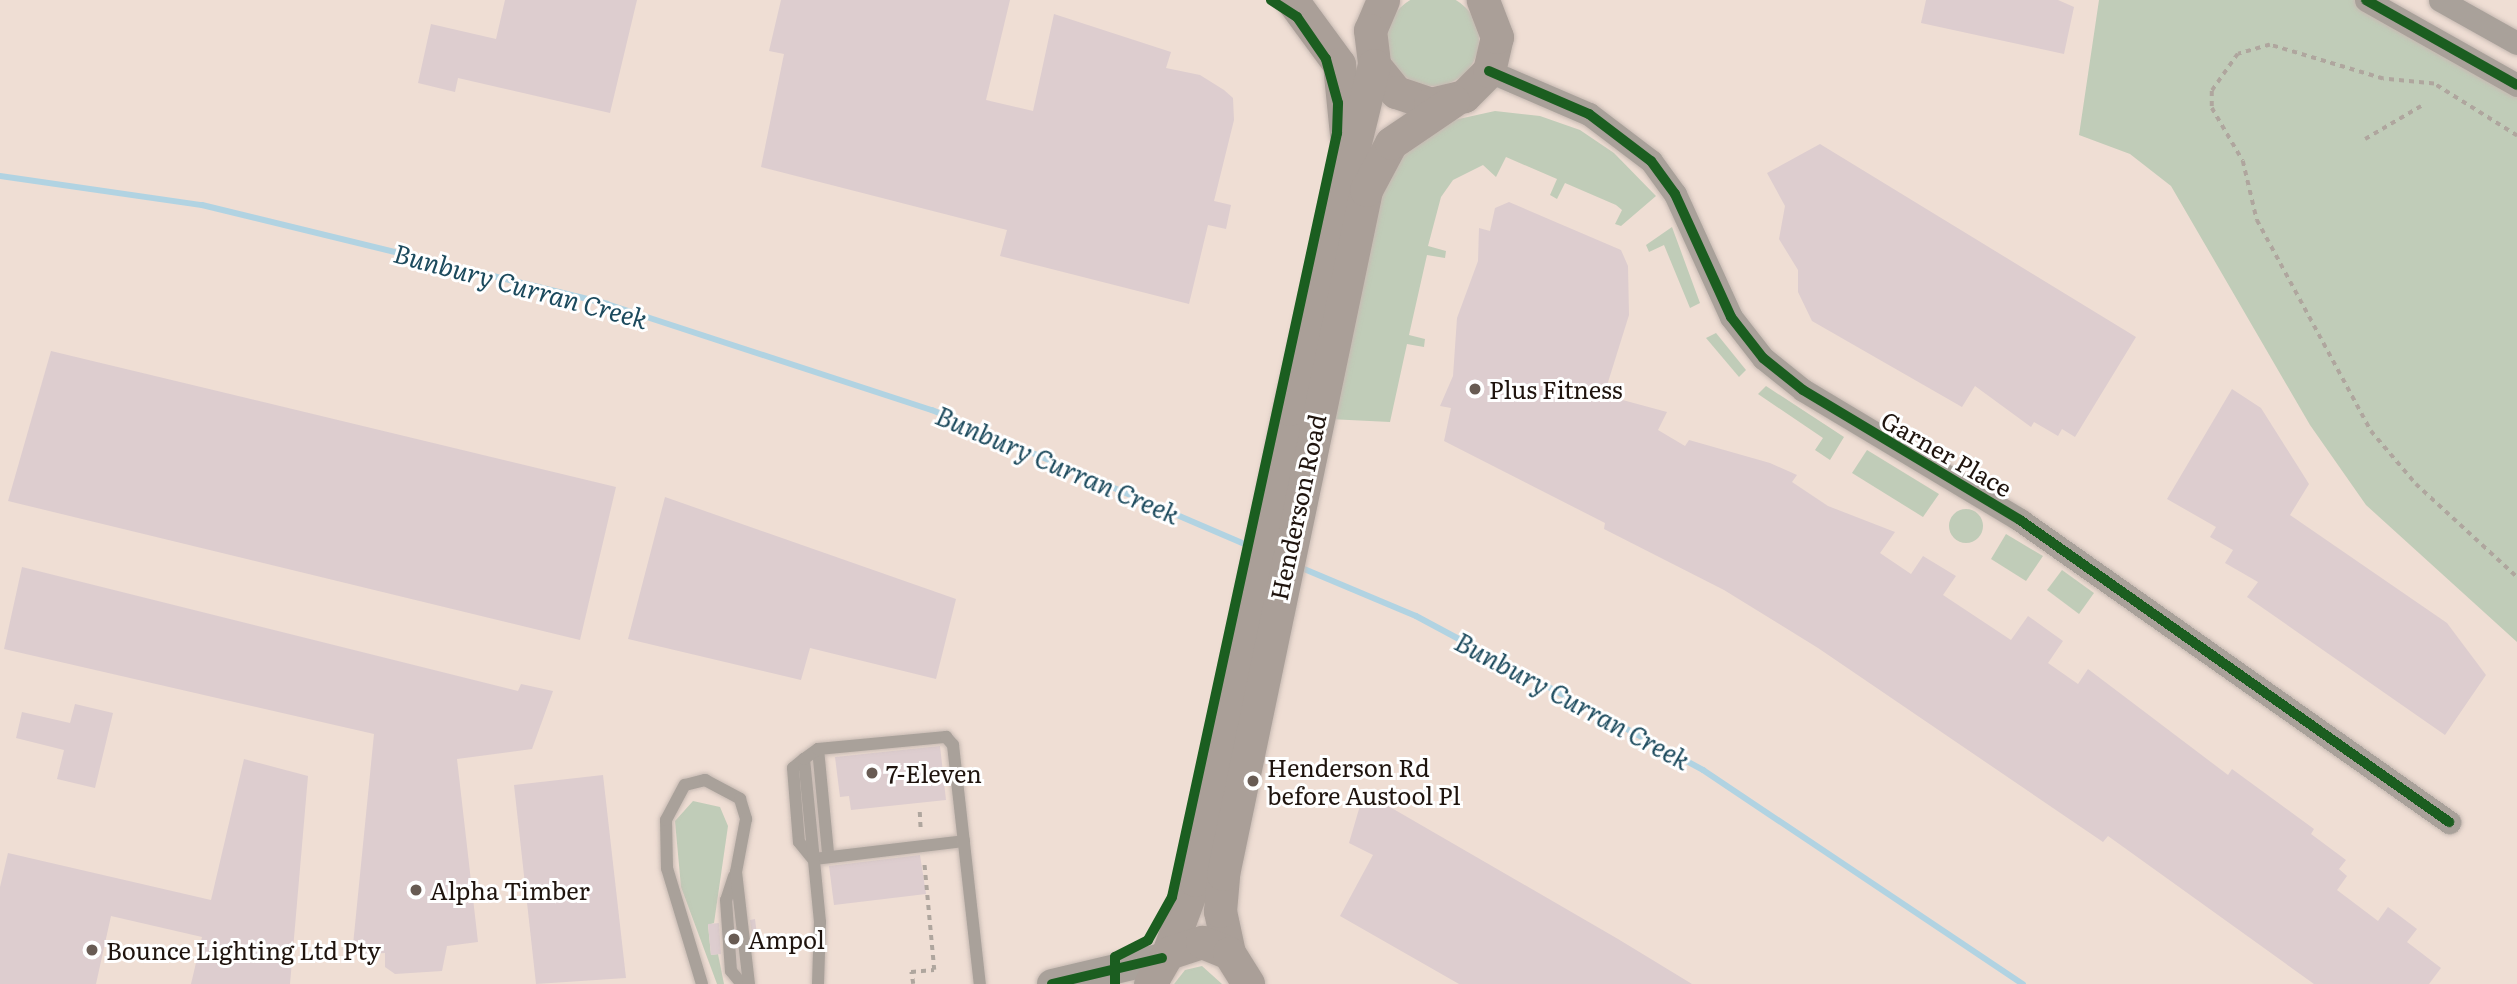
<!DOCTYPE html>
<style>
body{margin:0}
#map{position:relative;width:2517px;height:984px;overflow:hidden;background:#efded4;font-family:Literata,serif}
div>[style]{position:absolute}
.green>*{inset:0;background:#c0ccb8}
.round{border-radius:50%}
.stream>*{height:6px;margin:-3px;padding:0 3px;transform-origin:3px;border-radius:3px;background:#b1d3e2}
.building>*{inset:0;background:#ddcdcf}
.path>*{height:3.5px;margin-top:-1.75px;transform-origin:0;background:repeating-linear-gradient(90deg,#afa69e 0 5px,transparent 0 10px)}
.roads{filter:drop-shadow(0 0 2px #c7bab3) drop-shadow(0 0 2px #c7bab3)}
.service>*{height:12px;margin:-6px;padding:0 6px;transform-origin:6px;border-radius:6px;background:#a9a19a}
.minor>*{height:23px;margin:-11.5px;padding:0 11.5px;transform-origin:11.5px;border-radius:11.5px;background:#a9a19a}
.tertiary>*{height:30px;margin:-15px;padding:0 15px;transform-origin:15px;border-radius:15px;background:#a9a19a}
.secondary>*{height:33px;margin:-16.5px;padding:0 16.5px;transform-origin:16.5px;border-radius:16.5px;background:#aa9f98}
.cycleway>*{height:10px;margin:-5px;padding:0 5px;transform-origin:5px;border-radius:5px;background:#1b5e20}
.dots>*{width:19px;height:19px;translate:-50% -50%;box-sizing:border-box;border:4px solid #fff;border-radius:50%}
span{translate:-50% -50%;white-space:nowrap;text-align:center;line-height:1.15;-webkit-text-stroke:6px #fff;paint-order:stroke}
.poi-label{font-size:24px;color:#1f140e}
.left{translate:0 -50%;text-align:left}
.street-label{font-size:24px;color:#1f140e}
.water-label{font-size:26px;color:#1c4a5d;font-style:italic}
</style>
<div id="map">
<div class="green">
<div class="round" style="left:1387px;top:-6px;width:92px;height:92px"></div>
<div style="clip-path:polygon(2099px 0,2365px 0,2517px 85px,2517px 642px,2366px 505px,2310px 425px,2171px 186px,2130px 154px,2079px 135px)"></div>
<div style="clip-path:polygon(1495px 111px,1540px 116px,1580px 130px,1614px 153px,1656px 196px,1621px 226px,1615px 224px,1622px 210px,1616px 205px,1565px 183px,1557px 199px,1550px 195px,1557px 179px,1506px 157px,1496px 177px,1483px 165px,1453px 180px,1441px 197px,1428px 246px,1446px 251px,1445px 258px,1427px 255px,1409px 335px,1425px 339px,1424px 347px,1407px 344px,1390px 422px,1329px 419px,1380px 185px,1403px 149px,1454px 120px)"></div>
<div style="clip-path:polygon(1672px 227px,1700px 303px,1690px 308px,1664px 245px,1649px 252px,1646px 245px)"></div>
<div style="clip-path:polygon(1716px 333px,1746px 370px,1739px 377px,1706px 338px)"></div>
<div style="clip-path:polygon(1766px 386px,1844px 437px,1830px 460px,1815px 450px,1823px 438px,1758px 394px)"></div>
<div style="clip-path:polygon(1867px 450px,1939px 494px,1923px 517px,1852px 473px)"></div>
<div class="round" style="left:1949px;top:509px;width:34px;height:34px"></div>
<div style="clip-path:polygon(2006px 534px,2043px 556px,2026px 581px,1991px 559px)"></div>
<div style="clip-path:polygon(2062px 570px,2094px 593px,2079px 614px,2047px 590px)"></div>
<div style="clip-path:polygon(693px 801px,720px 807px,728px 826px,714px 923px,708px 925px,711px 955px,718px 954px,724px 984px,717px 984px,681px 887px,675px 821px)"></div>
<div style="clip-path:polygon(1202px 966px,1222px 984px,1174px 984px,1185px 970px)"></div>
</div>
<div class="stream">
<div style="left:0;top:176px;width:204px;rotate:8.2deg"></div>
<div style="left:202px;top:205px;width:417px;rotate:13.7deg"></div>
<div style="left:607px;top:304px;width:342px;rotate:18.1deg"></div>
<div style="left:932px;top:410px;width:347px;rotate:23.2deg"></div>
<div style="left:1297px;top:566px;width:129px;rotate:22.8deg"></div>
<div style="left:1416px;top:616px;width:326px;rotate:28.2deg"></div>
<div style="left:1703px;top:770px;width:385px;rotate:33.8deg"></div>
</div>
<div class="building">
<div style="clip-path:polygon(505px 0,637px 0,610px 113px,458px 78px,455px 92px,418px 83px,431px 24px,496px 39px)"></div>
<div style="clip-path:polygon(781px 0,1010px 0,986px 100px,1033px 111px,1054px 14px,1171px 52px,1166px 68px,1200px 75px,1224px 90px,1233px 98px,1234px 120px,1214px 201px,1231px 205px,1226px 229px,1208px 225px,1189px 304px,1000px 256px,1007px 230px,761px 167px,784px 54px,769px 51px)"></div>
<div style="clip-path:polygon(1926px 0,2058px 0,2074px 7px,2064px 54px,1921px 23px)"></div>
<div style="clip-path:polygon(1820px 144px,2136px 337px,2075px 437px,2062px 429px,2058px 436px,2034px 422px,2031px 427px,1975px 386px,1962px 407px,1812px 321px,1798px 292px,1798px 270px,1779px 239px,1785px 206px,1767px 173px)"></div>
<div style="clip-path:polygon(1509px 202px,1621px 250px,1628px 266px,1629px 315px,1604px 395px,1667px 412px,1658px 430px,1685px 446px,1689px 440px,1770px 463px,1797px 475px,1792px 482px,1828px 506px,1895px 532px,1880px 553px,1911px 574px,1923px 556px,1956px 576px,1943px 595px,2011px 640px,2028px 616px,2063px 641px,2048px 663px,2078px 684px,2088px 669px,2228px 775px,2232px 769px,2314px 829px,2311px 834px,2346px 860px,2339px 869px,2347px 876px,2337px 890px,2378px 921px,2388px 907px,2417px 929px,2407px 942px,2441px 968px,2429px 984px,2314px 984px,2108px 836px,2103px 842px,1818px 648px,1724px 590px,1604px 529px,1605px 523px,1444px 441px,1451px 408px,1440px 406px,1453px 376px,1457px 318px,1478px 261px,1479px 228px,1490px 231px,1495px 208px)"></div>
<div style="clip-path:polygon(51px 351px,616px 487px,580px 640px,8px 501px)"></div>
<div style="clip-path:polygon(2232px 389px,2261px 408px,2309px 484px,2290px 515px,2447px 623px,2486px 675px,2445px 735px,2247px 597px,2258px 582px,2225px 563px,2233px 550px,2210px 537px,2216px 527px,2167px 499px)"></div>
<div style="clip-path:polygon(665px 497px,956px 599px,936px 679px,810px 648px,801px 680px,628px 639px)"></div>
<div style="clip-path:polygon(22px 567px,518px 691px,521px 684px,553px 691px,532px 749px,457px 759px,478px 942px,447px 946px,442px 971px,395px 974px,385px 967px,385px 953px,352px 955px,374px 734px,4px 649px)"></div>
<div style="clip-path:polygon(75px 704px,113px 713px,95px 788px,57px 779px,64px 750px,16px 738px,22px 712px,70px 723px)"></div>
<div style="clip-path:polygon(940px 746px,946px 800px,851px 810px,849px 796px,840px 797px,835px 757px)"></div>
<div style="clip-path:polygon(244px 759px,308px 776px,290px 984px,191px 984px,202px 937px,111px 916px,96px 984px,0 984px,0 887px,8px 853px,211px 900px)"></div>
<div style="clip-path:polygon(603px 775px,626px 978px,536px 984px,514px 785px)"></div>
<div style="clip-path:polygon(1364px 792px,1618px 939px,1692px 984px,1459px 984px,1340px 916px,1373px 855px,1349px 843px)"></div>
<div style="clip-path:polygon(920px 855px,926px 894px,834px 905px,829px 866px)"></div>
<div style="clip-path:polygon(755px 919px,759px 950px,754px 951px,750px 920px)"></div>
<div style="clip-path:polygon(719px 923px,721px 954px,711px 955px,708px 924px)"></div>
</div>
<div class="path">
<div style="left:2517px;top:136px;width:98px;rotate:-147.9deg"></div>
<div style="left:2434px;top:84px;width:51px;rotate:-174.4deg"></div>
<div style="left:2383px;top:79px;width:118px;rotate:-163.3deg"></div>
<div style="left:2270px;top:45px;width:33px;rotate:164deg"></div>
<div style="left:2238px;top:54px;width:45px;rotate:125.1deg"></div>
<div style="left:2212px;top:91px;width:17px;rotate:90deg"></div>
<div style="left:2212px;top:108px;width:61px;rotate:59.7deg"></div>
<div style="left:2243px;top:161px;width:61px;rotate:76.7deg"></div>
<div style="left:2257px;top:220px;width:240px;rotate:61.6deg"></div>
<div style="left:2371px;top:431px;width:70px;rotate:49.7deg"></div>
<div style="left:2416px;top:484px;width:137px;rotate:42.6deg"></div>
<div style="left:2365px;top:139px;width:65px;rotate:-30.5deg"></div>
<div style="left:920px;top:812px;width:19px;rotate:87deg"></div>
<div style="left:913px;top:984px;width:12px;rotate:-99deg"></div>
<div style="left:911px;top:972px;width:23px;rotate:-5deg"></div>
<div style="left:934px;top:970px;width:107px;rotate:-95.3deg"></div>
</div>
<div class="roads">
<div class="service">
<div style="left:818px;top:749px;width:103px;rotate:84.5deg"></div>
<div style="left:804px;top:759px;width:14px;rotate:141deg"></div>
<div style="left:793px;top:768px;width:74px;rotate:85.4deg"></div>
<div style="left:799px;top:842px;width:22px;rotate:51deg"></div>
<div style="left:814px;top:859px;width:151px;rotate:-6.8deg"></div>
<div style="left:734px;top:876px;width:25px;rotate:108deg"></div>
<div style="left:726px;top:900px;width:71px;rotate:86deg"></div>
<div style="left:731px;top:971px;width:17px;rotate:50deg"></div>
<div style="left:702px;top:984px;width:121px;rotate:-106.8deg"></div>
<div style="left:667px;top:868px;width:48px;rotate:-91.2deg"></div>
<div style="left:666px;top:820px;width:40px;rotate:-62deg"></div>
<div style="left:685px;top:785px;width:21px;rotate:-14deg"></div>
<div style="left:705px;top:780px;width:40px;rotate:28deg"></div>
<div style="left:740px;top:799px;width:21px;rotate:73deg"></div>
<div style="left:746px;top:819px;width:54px;rotate:100.7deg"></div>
<div style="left:736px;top:872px;width:113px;rotate:83.4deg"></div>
<div style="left:818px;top:984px;width:62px;rotate:-88.2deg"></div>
<div style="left:820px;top:922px;width:164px;rotate:-95.6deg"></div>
<div style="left:804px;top:759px;width:17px;rotate:-36deg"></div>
<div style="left:818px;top:749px;width:129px;rotate:-5.4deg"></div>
<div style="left:946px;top:737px;width:11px;rotate:49deg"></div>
<div style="left:953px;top:745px;width:241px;rotate:83.6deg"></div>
</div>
<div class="minor">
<div style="left:2366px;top:0;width:173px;rotate:29.4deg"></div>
<div style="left:2440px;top:0;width:88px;rotate:29.2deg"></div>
<div style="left:1489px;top:71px;width:109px;rotate:23.3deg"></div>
<div style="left:1589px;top:114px;width:78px;rotate:37.2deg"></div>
<div style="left:1651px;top:161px;width:41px;rotate:54deg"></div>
<div style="left:1675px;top:194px;width:135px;rotate:65.5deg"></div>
<div style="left:1731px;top:317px;width:52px;rotate:52deg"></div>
<div style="left:1763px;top:358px;width:51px;rotate:38.7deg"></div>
<div style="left:1803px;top:390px;width:253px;rotate:30.9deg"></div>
<div style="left:2020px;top:520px;width:525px;rotate:35.14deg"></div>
</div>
<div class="tertiary">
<div style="left:1052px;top:984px;width:113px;rotate:-13.3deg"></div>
</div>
<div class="secondary">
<div style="left:1292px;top:0;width:79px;rotate:53.7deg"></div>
<div style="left:1339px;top:64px;width:70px;rotate:84.3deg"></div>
<div style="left:1383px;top:0;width:33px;rotate:113deg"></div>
<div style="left:1370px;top:30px;width:35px;rotate:83deg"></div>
<div style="left:1374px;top:65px;width:35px;rotate:51deg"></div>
<div style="left:1396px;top:92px;width:36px;rotate:19deg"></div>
<div style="left:1430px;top:104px;width:35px;rotate:-13deg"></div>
<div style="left:1464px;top:96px;width:35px;rotate:-45deg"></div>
<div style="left:1489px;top:71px;width:35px;rotate:-77deg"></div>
<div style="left:1497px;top:37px;width:40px;rotate:-111deg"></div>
<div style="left:1168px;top:953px;width:78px;rotate:-69.7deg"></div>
<div style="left:1195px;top:880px;width:480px;rotate:-78.6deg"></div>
<div style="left:1290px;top:409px;width:354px;rotate:-76.3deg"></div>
<div style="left:1229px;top:953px;width:43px;rotate:-102.1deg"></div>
<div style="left:1220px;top:911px;width:37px;rotate:-85deg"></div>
<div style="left:1223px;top:874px;width:699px;rotate:-78.19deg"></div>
<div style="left:1366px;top:190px;width:53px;rotate:-62deg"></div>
<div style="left:1391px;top:143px;width:75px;rotate:-34.1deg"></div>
<div style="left:1150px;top:984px;width:36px;rotate:-60deg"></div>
<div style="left:1168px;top:953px;width:36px;rotate:-18deg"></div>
<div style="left:1202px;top:942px;width:29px;rotate:22deg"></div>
<div style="left:1229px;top:953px;width:36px;rotate:58deg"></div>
</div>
</div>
<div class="cycleway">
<div style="left:2366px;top:0;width:173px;rotate:29.4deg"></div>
<div style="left:1489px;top:71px;width:109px;rotate:23.3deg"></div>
<div style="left:1589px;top:114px;width:78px;rotate:37.2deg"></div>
<div style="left:1651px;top:161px;width:41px;rotate:54deg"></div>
<div style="left:1675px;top:194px;width:135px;rotate:65.5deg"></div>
<div style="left:1731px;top:317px;width:52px;rotate:52deg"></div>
<div style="left:1763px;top:358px;width:51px;rotate:38.7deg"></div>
<div style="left:1803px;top:390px;width:253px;rotate:30.9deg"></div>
<div style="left:2020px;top:520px;width:525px;rotate:35.14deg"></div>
<div style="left:1052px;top:984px;width:113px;rotate:-13.3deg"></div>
<div style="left:1115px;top:984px;width:27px;rotate:-90deg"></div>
<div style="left:1115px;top:957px;width:37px;rotate:-27deg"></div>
<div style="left:1148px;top:940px;width:49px;rotate:-60.8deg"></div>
<div style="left:1172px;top:897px;width:782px;rotate:-77.81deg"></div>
<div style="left:1337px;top:133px;width:30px;rotate:-88deg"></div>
<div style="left:1338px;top:103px;width:46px;rotate:-105.3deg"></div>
<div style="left:1326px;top:59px;width:51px;rotate:-124.6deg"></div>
<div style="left:1297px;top:17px;width:31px;rotate:-147deg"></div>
</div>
<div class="dots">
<div style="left:1475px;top:389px;background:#685b53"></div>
<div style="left:872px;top:773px;background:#685b53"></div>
<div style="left:1253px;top:781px;background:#685b53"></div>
<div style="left:416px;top:890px;background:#685b53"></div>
<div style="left:734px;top:939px;background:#685b53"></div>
<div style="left:92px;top:950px;background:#685b53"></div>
</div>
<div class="poi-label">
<span class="left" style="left:1489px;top:389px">Plus Fitness</span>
<span class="left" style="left:1267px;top:781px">Henderson Rd<br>before Austool Pl</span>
<span class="left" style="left:886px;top:773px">7-Eleven</span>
<span class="left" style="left:430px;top:890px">Alpha Timber</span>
<span class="left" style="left:748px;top:939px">Ampol</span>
<span class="left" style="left:106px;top:950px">Bounce Lighting Ltd Pty</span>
</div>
<div class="street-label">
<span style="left:1947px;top:453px;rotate:30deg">Garner Place</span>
<span style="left:1297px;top:507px;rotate:-78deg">Henderson Road</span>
</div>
<div class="water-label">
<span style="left:521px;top:285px;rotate:15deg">Bunbury Curran Creek</span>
<span style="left:1058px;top:464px;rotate:23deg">Bunbury Curran Creek</span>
<span style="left:1573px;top:700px;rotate:28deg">Bunbury Curran Creek</span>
</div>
</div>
